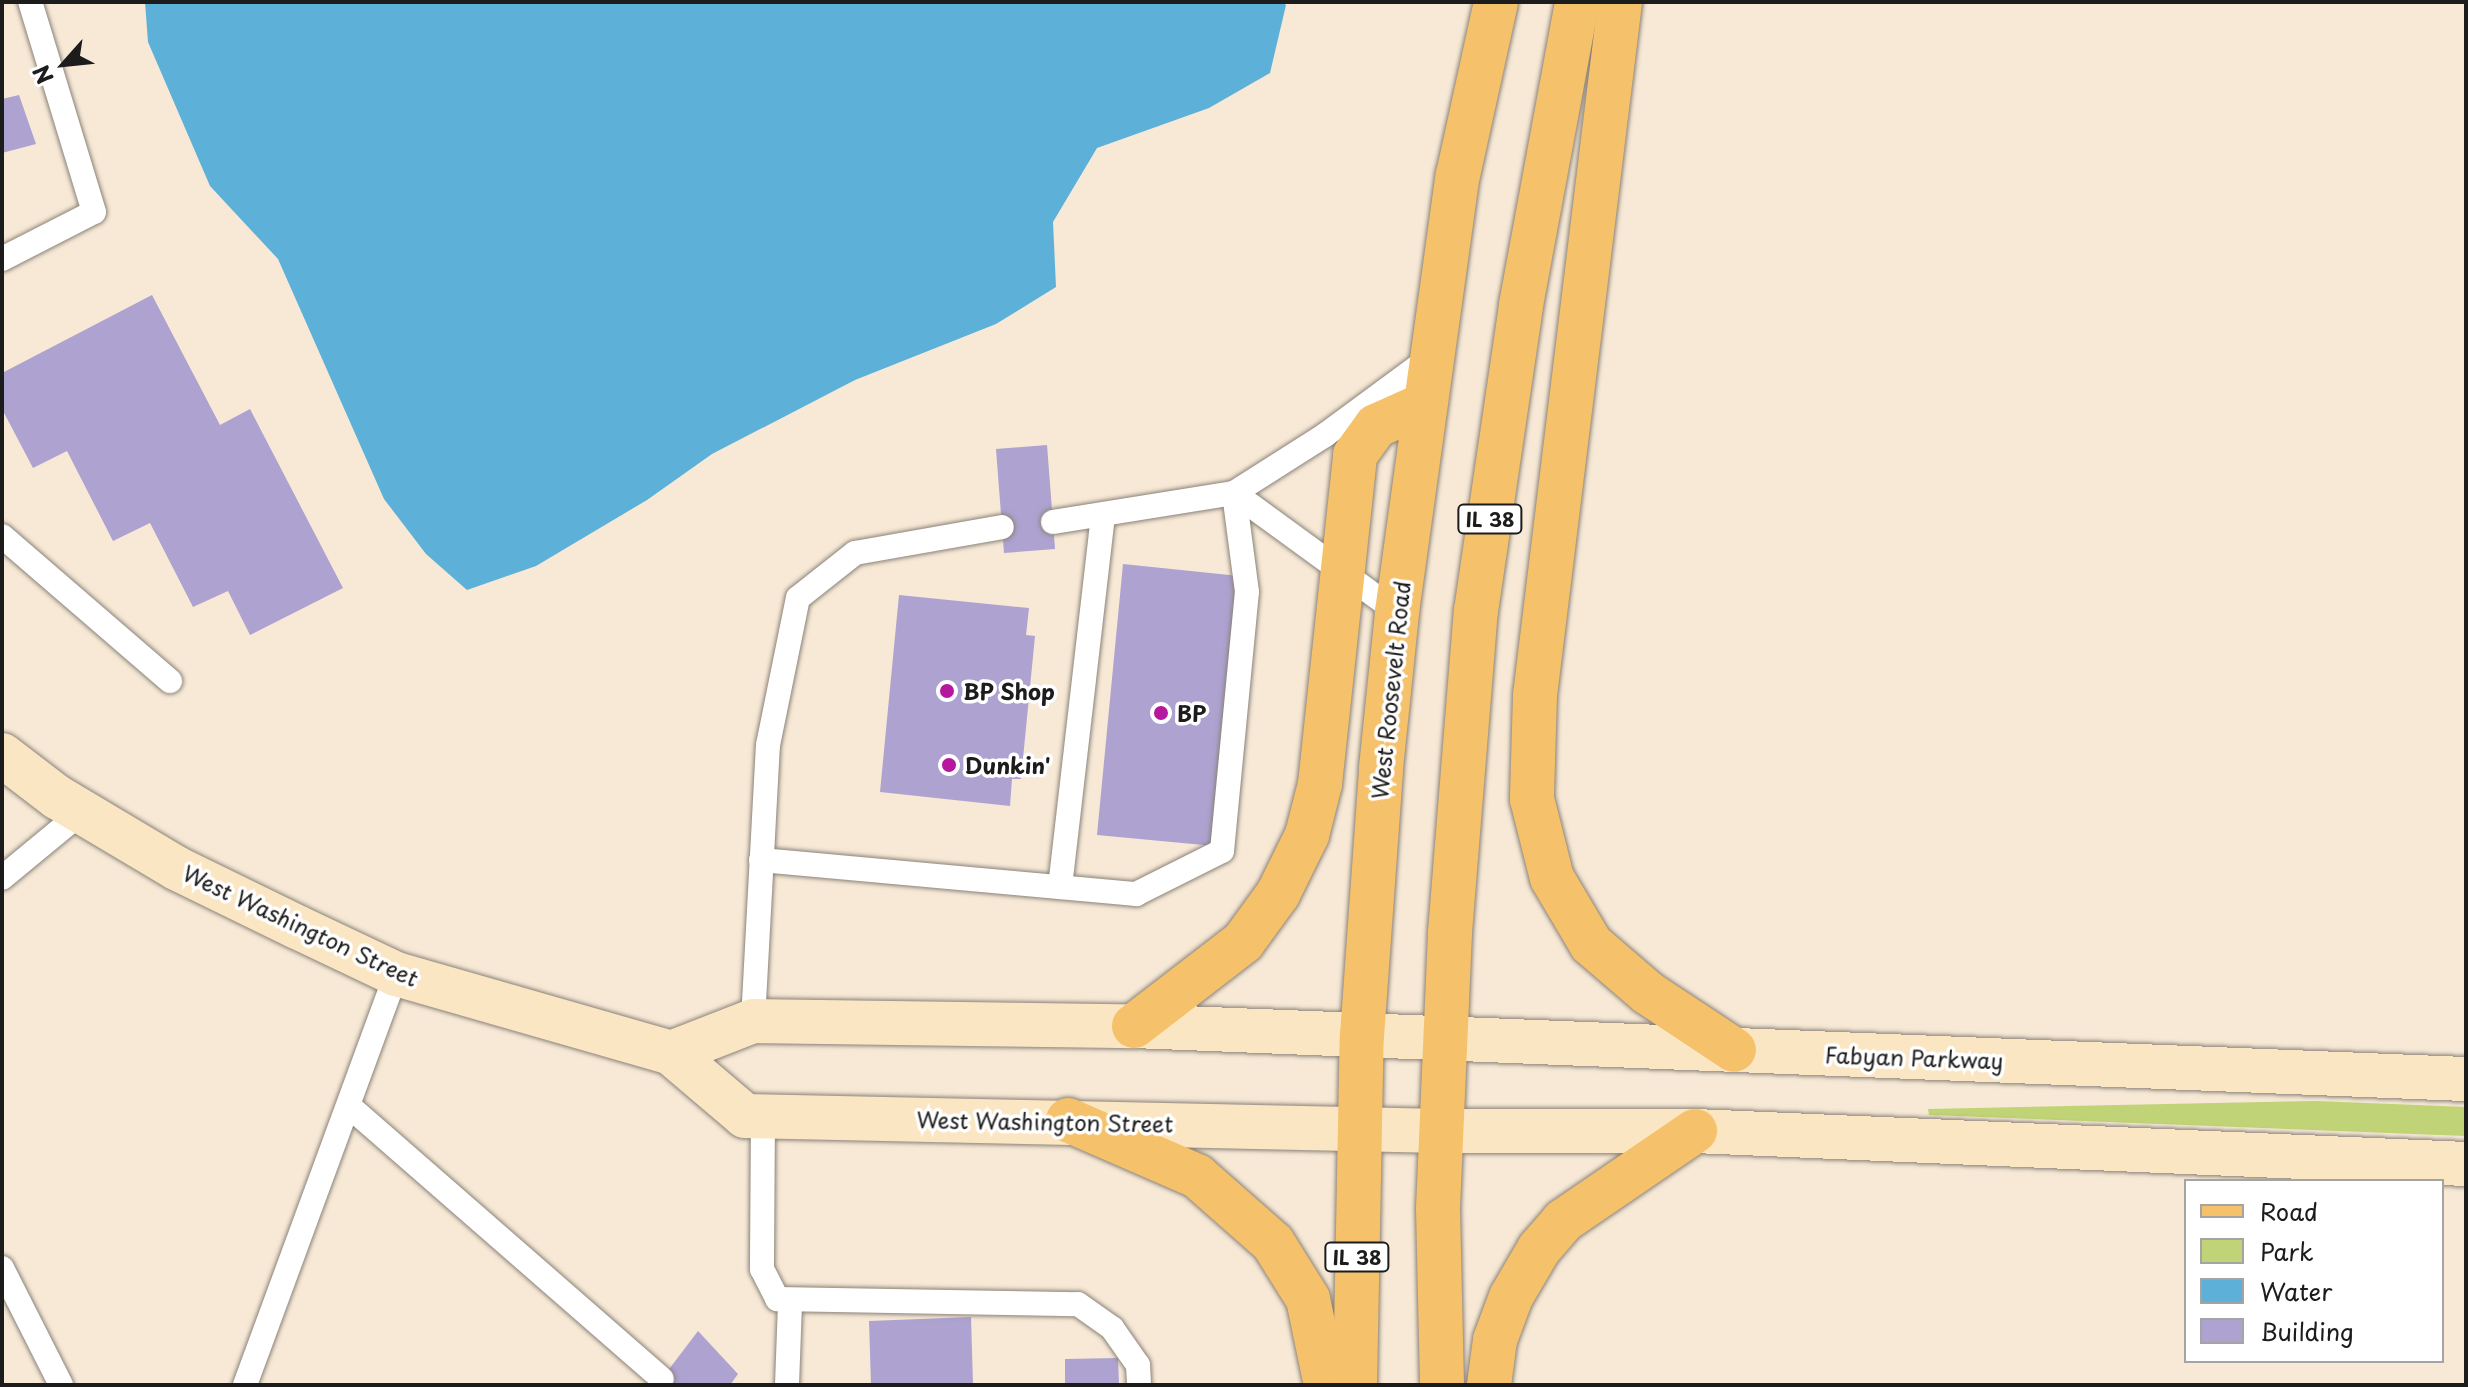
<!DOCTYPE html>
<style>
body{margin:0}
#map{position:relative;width:2468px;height:1387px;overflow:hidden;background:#f7e9d6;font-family:"Playpen Sans",sans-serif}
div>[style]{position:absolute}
.green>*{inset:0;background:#c0d376}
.water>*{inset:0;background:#5db0d8}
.building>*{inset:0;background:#ada2d0}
.roads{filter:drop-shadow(0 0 2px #8a8279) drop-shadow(0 0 2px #8a8279)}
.lane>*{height:24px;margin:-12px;padding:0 12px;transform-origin:12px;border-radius:12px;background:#fff}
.secondary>*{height:44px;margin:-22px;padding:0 22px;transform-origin:22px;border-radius:22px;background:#fbe6c4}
.primary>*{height:44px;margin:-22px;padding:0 22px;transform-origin:22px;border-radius:22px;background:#f5c16b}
.dots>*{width:22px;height:22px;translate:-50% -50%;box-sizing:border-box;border:4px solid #fff;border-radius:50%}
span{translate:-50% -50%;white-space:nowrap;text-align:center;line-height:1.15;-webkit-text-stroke:7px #fff;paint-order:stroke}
.shield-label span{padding:2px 6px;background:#fff;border:2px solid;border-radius:6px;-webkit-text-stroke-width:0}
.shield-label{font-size:20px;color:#1c1c1c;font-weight:700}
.street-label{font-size:22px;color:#1c1c1c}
.poi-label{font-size:22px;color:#1c1c1c;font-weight:700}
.left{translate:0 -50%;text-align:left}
.frame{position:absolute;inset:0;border:4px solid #1c1c1c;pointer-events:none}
.legend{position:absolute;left:2184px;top:1179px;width:260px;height:184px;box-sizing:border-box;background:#fff;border:2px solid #a4a4a4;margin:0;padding:10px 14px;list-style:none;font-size:24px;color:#1c1c1c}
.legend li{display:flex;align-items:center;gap:16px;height:40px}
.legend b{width:40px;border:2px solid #a4a4a4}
.north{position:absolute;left:24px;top:24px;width:80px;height:80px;-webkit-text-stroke:6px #fff;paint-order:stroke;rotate:243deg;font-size:22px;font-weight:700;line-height:32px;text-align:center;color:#1c1c1c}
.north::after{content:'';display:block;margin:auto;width:28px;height:36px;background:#1c1c1c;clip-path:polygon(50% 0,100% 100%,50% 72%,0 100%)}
</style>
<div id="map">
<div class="green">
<div style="clip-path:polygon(2316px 1101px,2466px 1107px,2466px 1136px,1929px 1115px,1928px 1109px)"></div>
</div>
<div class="water">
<div style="clip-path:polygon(145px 2px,1282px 2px,1286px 5px,1270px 73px,1209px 108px,1097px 148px,1053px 222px,1056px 287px,996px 324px,855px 380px,712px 454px,647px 500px,536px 566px,467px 590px,426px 554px,384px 499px,278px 259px,210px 186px,148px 42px)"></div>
</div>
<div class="building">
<div style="clip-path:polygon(19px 95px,36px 144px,2px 153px,2px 99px)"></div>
<div style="clip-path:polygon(152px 295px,220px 425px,250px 409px,343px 588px,250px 635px,228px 591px,193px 607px,150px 523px,113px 541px,67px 451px,33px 468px,2px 409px,2px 373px)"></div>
<div style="clip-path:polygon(1047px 445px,1055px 549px,1004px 553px,996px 449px)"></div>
<div style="clip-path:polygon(1123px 564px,1239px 576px,1214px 846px,1097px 835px)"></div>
<div style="clip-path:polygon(899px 595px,1029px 608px,1026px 635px,1035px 636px,1021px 779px,1012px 779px,1010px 806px,880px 792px)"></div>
<div style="clip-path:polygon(971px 1317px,973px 1385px,871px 1385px,869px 1321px)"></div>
<div style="clip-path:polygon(698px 1331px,738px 1374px,730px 1385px,657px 1385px)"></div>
<div style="clip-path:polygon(1118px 1358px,1119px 1385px,1065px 1385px,1065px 1359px)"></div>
</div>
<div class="roads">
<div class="lane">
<div style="left:2px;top:259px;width:103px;rotate:-27.1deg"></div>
<div style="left:94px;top:212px;width:220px;rotate:-106.9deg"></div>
<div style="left:1234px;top:493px;width:202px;rotate:36.1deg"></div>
<div style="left:1053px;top:522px;width:183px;rotate:-9.1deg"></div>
<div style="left:1234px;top:493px;width:108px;rotate:-32.5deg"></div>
<div style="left:1325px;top:435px;width:133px;rotate:-36.4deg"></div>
<div style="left:2px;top:536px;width:222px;rotate:40.8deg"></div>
<div style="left:761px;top:860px;width:377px;rotate:5.2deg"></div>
<div style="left:1136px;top:894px;width:96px;rotate:-26.6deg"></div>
<div style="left:1222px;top:851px;width:260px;rotate:-84.5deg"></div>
<div style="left:1247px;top:592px;width:100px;rotate:-97.5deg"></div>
<div style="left:2px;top:878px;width:104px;rotate:-39.5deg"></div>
<div style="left:1060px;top:887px;width:375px;rotate:-83.4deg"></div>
<div style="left:753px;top:1021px;width:276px;rotate:-86.9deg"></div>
<div style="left:768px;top:745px;width:150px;rotate:-78.5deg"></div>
<div style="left:798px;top:598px;width:73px;rotate:-38.3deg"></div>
<div style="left:855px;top:553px;width:149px;rotate:-10deg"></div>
<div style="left:349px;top:1106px;width:415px;rotate:41.1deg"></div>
<div style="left:763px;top:1116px;width:153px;rotate:90.4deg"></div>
<div style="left:762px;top:1269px;width:34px;rotate:63deg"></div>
<div style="left:777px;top:1299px;width:301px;rotate:1deg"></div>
<div style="left:1078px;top:1304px;width:42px;rotate:35.2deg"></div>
<div style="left:1112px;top:1328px;width:45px;rotate:54.9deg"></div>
<div style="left:1138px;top:1365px;width:20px;rotate:87deg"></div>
<div style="left:2px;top:1268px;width:131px;rotate:63.2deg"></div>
<div style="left:245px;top:1385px;width:438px;rotate:-69.8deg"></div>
<div style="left:787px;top:1385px;width:83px;rotate:-87.9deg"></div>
</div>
<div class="secondary">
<div style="left:2px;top:755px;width:69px;rotate:37.4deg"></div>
<div style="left:57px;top:797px;width:139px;rotate:30.8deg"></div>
<div style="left:176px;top:868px;width:135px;rotate:26deg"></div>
<div style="left:297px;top:927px;width:110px;rotate:25.4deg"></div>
<div style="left:396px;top:974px;width:286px;rotate:16deg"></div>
<div style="left:671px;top:1053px;width:97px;rotate:40.4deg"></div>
<div style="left:745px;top:1116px;width:698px;rotate:1.23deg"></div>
<div style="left:1443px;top:1131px;width:252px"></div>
<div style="left:1695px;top:1131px;width:772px;rotate:2.45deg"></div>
<div style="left:671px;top:1053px;width:88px;rotate:-21.3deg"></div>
<div style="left:753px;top:1021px;width:381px;rotate:0.8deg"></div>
<div style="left:1134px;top:1026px;width:1333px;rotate:2.28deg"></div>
</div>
<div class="primary">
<div style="left:1620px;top:2px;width:698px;rotate:96.99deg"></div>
<div style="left:1535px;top:695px;width:104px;rotate:91.7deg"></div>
<div style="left:1532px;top:799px;width:81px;rotate:75.8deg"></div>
<div style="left:1552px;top:878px;width:77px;rotate:59.4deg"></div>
<div style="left:1591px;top:944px;width:75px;rotate:40.7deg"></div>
<div style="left:1648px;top:993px;width:103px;rotate:33.5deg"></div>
<div style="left:1134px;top:1026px;width:138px;rotate:-37.6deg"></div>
<div style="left:1243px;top:942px;width:59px;rotate:-53.9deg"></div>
<div style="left:1278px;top:894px;width:66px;rotate:-63.8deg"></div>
<div style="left:1307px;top:835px;width:53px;rotate:-75.7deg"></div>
<div style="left:1320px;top:784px;width:331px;rotate:-83.9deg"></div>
<div style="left:1355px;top:455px;width:36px;rotate:-54deg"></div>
<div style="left:1376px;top:426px;width:54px;rotate:-24.2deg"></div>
<div style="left:1068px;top:1120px;width:141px;rotate:23.5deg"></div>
<div style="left:1197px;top:1176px;width:101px;rotate:41.4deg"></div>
<div style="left:1273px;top:1243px;width:66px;rotate:58deg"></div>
<div style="left:1308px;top:1299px;width:88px;rotate:78.2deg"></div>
<div style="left:1355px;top:1385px;width:349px;rotate:-88.9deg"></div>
<div style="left:1362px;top:1036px;width:269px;rotate:-85.9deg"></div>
<div style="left:1381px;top:768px;width:157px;rotate:-84.1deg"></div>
<div style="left:1397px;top:612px;width:441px;rotate:-82.1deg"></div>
<div style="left:1458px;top:175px;width:177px;rotate:-77.6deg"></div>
<div style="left:1442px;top:1385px;width:177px;rotate:-91.3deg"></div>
<div style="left:1438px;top:1208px;width:276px;rotate:-87.5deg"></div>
<div style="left:1450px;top:932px;width:322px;rotate:-85.4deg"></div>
<div style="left:1476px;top:611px;width:309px;rotate:-81.6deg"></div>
<div style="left:1521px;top:305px;width:308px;rotate:-79.5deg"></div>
<div style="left:1489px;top:1385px;width:45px;rotate:-82.4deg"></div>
<div style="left:1495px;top:1340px;width:46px;rotate:-69.6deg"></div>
<div style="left:1511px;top:1297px;width:56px;rotate:-59.7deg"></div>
<div style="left:1539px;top:1249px;width:37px;rotate:-49deg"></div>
<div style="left:1563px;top:1221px;width:160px;rotate:-34.3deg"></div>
</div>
</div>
<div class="dots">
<div style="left:947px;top:691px;background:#b5179e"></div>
<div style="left:1161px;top:713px;background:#b5179e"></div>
<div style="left:949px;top:765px;background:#b5179e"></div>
</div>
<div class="shield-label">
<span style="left:1490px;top:519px">IL 38</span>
<span style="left:1357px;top:1257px">IL 38</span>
</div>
<div class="street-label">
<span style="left:1390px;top:690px;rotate:-84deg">West Roosevelt Road</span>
<span style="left:301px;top:925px;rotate:25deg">West Washington Street</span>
<span style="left:1914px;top:1057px;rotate:2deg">Fabyan Parkway</span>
<span style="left:1045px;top:1121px;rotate:1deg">West Washington Street</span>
</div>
<div class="poi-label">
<span class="left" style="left:963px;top:691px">BP Shop</span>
<span class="left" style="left:1177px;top:713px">BP</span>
<span class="left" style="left:965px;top:765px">Dunkin'</span>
</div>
<div class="frame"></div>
<ul class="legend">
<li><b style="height:10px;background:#f5c16b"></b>Road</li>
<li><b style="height:22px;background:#c0d376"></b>Park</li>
<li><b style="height:22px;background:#5db0d8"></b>Water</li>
<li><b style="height:22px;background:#ada2d0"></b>Building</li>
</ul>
<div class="north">N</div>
</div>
